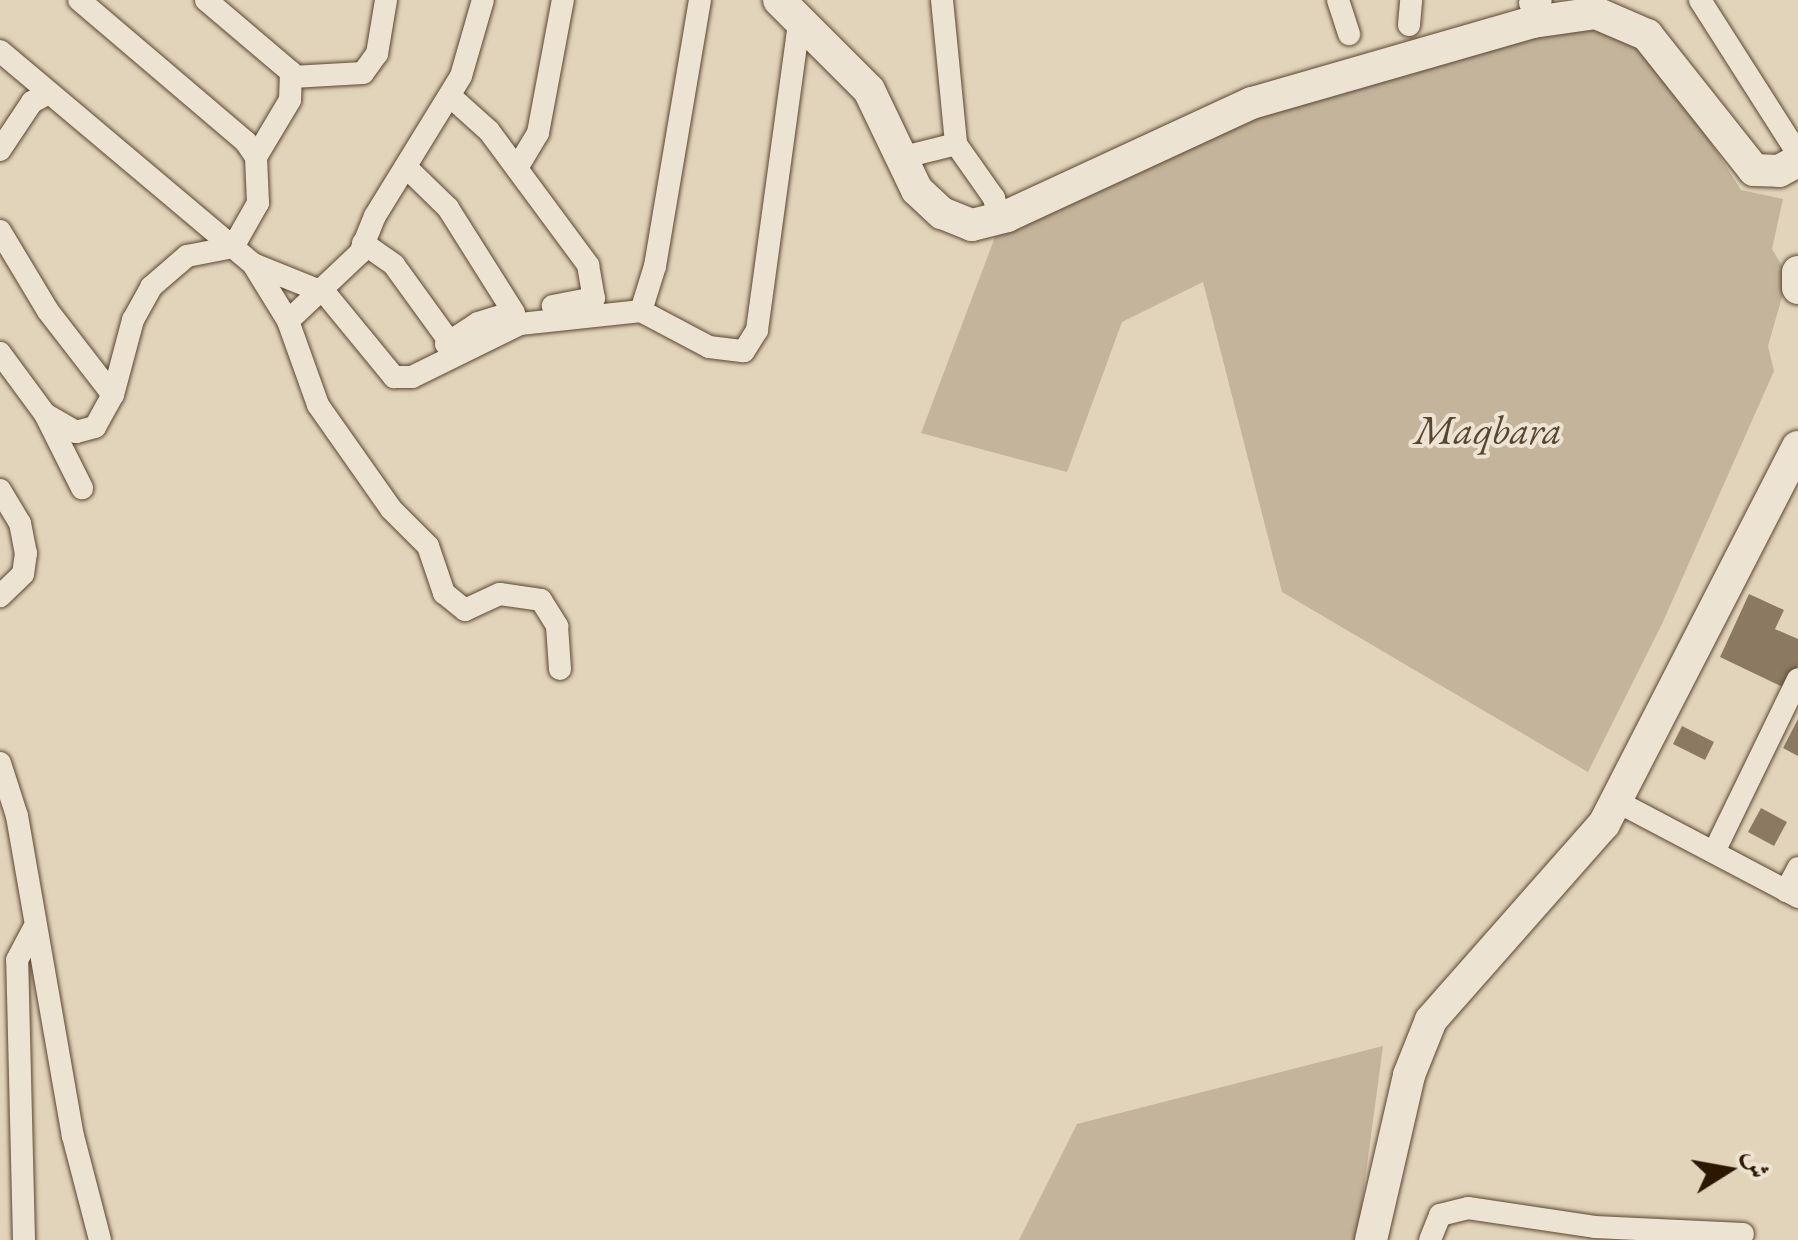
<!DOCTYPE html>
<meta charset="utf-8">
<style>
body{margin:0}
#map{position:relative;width:1798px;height:1240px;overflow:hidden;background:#e2d4bb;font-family:"EB Garamond",Amiri,serif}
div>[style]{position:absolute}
.green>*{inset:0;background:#c3b49b}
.building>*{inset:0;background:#8b7961}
.roads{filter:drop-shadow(0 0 2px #5a462f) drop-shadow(0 0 2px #5a462f)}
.street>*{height:22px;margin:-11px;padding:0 11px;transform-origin:11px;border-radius:11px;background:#ece3d3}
.secondary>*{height:32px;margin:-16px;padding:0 16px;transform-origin:16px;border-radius:16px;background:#ece3d3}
span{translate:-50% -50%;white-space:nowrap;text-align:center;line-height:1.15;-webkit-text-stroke:8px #ece3d3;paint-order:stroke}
.park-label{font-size:40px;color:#59462e;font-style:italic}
.north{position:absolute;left:1678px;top:1120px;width:100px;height:100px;-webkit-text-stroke:8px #ece3d3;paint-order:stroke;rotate:79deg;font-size:28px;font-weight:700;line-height:40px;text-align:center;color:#2c1700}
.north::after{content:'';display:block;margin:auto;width:35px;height:45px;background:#2c1700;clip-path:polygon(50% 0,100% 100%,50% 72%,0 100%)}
</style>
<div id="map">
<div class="green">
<div style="clip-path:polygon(1553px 26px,1600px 30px,1652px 50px,1741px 190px,1783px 199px,1772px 249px,1788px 276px,1768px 346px,1774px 371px,1662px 624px,1588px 772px,1282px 592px,1203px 282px,1122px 322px,1067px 472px,921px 433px,995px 237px,1227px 120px)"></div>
<div style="clip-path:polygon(1383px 1046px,1357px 1240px,1019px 1240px,1077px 1124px)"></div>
</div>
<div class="building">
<div style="clip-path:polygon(1749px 594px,1784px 610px,1775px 629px,1798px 639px,1798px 665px,1787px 689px,1720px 657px)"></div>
<div style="clip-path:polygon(1798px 719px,1798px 756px,1783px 748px)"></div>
<div style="clip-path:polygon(1682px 726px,1714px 742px,1705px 760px,1673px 744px)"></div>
<div style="clip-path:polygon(1761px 808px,1787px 822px,1774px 846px,1748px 832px)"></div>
</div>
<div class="roads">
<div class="street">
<div style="left:206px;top:0;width:111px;rotate:40.3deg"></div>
<div style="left:291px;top:72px;width:28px;rotate:92deg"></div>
<div style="left:290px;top:100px;width:66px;rotate:120.8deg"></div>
<div style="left:942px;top:0;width:145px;rotate:84.4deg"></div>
<div style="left:956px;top:144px;width:66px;rotate:54.9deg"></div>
<div style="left:994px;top:198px;width:16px;rotate:76deg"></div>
<div style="left:998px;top:214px;width:11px;rotate:124deg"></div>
<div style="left:1338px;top:0;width:36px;rotate:72deg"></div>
<div style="left:1700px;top:0;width:183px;rotate:57.5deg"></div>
<div style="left:1530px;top:3px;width:11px;rotate:-15deg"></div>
<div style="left:1409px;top:25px;width:25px;rotate:-85deg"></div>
<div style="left:0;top:51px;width:331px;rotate:40.1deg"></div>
<div style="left:253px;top:264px;width:67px;rotate:58.4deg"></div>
<div style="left:288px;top:321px;width:89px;rotate:70.3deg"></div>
<div style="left:318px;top:405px;width:127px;rotate:54.9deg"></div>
<div style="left:391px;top:509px;width:52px;rotate:45deg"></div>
<div style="left:428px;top:546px;width:50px;rotate:71.2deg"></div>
<div style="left:444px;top:593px;width:27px;rotate:39deg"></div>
<div style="left:465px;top:610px;width:38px;rotate:-25deg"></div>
<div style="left:500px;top:594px;width:41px;rotate:8.3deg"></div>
<div style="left:541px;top:600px;width:31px;rotate:58deg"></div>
<div style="left:557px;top:626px;width:43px;rotate:86deg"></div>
<div style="left:292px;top:77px;width:71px;rotate:-3.2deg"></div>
<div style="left:363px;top:73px;width:24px;rotate:-54deg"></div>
<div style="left:377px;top:54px;width:55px;rotate:-80.5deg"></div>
<div style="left:450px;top:96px;width:52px;rotate:41.9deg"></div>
<div style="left:489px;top:131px;width:167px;rotate:53.5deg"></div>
<div style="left:588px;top:265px;width:34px;rotate:80deg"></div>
<div style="left:594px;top:298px;width:42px;rotate:169deg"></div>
<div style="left:0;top:150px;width:58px;rotate:-56.3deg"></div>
<div style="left:32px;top:102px;width:19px;rotate:-28deg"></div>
<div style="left:900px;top:158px;width:58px;rotate:-14deg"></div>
<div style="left:406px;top:167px;width:59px;rotate:44.3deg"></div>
<div style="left:448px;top:208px;width:124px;rotate:57.8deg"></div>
<div style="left:517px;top:168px;width:41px;rotate:-59deg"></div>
<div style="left:538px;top:133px;width:135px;rotate:-79.4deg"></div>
<div style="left:0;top:231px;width:93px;rotate:59deg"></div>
<div style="left:48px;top:311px;width:106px;rotate:52.3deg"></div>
<div style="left:363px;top:243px;width:38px;rotate:35deg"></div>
<div style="left:394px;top:265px;width:94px;rotate:54.1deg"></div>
<div style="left:253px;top:264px;width:78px;rotate:21.9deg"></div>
<div style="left:325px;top:293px;width:109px;rotate:50.6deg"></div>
<div style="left:394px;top:377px;width:18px"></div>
<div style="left:412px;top:377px;width:120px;rotate:-26.1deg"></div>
<div style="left:520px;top:324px;width:122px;rotate:-6.1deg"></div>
<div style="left:641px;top:311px;width:77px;rotate:27.9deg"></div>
<div style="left:709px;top:347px;width:35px;rotate:7deg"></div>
<div style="left:744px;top:351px;width:25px;rotate:-58deg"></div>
<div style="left:757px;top:330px;width:315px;rotate:-82.2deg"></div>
<div style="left:641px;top:311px;width:47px;rotate:-72.7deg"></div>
<div style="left:655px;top:266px;width:270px;rotate:-80.4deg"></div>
<div style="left:288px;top:321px;width:99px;rotate:-43.4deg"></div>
<div style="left:360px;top:253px;width:40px;rotate:-68deg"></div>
<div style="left:375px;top:216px;width:164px;rotate:-58.4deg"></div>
<div style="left:461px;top:76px;width:79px;rotate:-73.9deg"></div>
<div style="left:446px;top:344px;width:38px;rotate:-33deg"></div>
<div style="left:478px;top:323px;width:34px;rotate:-17deg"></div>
<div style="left:0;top:353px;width:76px;rotate:53.6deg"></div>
<div style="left:45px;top:414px;width:36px;rotate:30deg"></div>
<div style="left:76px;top:432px;width:20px;rotate:-15deg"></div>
<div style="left:95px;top:427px;width:37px;rotate:-61deg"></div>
<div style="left:113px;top:395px;width:78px;rotate:-75.1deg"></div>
<div style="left:133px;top:320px;width:38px;rotate:-61deg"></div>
<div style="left:151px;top:287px;width:48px;rotate:-40.7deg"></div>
<div style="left:187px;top:256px;width:47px;rotate:-11.1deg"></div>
<div style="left:233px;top:247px;width:51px;rotate:-60.4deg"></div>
<div style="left:258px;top:203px;width:46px;rotate:-92.5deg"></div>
<div style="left:256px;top:157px;width:18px;rotate:-124deg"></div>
<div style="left:246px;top:142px;width:219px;rotate:-139.6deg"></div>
<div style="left:45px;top:414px;width:83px;rotate:63.4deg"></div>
<div style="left:0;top:490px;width:39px;rotate:59deg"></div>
<div style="left:20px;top:523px;width:31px;rotate:79deg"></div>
<div style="left:26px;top:553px;width:21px;rotate:98deg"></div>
<div style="left:23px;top:574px;width:32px;rotate:136deg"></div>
<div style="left:0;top:763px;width:56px;rotate:72.2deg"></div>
<div style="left:17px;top:816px;width:325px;rotate:80.1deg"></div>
<div style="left:73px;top:1136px;width:107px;rotate:75.4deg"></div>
<div style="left:1618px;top:802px;width:204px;rotate:27.8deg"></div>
<div style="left:1714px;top:852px;width:192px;rotate:-64.1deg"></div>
<div style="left:1786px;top:891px;width:26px;rotate:-62deg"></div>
<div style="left:24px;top:1240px;width:280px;rotate:-91.4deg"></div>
<div style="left:17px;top:960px;width:36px;rotate:-62deg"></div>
<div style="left:1430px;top:1240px;width:27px;rotate:-68deg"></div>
<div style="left:1440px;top:1215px;width:29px;rotate:-14deg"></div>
<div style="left:1468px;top:1208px;width:128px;rotate:8.5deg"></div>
<div style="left:1595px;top:1227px;width:148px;rotate:2.7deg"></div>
</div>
<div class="secondary">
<div style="left:779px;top:0;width:127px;rotate:45deg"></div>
<div style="left:869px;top:90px;width:111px;rotate:64.4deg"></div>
<div style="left:917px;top:190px;width:34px;rotate:43deg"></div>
<div style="left:942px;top:213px;width:32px;rotate:22deg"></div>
<div style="left:972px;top:225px;width:36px;rotate:-14deg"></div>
<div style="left:1007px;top:216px;width:270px;rotate:-24.8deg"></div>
<div style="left:1252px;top:103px;width:292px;rotate:-16.1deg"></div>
<div style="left:1533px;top:22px;width:64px;rotate:-8.1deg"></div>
<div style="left:1596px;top:13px;width:56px;rotate:23.3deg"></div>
<div style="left:1647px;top:35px;width:172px;rotate:51.6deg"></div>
<div style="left:1754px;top:170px;width:25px;rotate:2deg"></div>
<div style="left:1779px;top:171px;width:21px;rotate:-28deg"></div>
<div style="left:1798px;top:272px;width:16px;rotate:90deg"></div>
<div style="left:1371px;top:1240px;width:169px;rotate:-77deg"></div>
<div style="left:1409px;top:1075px;width:59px;rotate:-68.2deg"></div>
<div style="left:1431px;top:1020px;width:261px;rotate:-48.6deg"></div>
<div style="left:1604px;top:824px;width:424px;rotate:-62.8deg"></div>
</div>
</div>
<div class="park-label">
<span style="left:1488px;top:430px">Maqbara</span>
</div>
<div class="north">ش</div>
</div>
